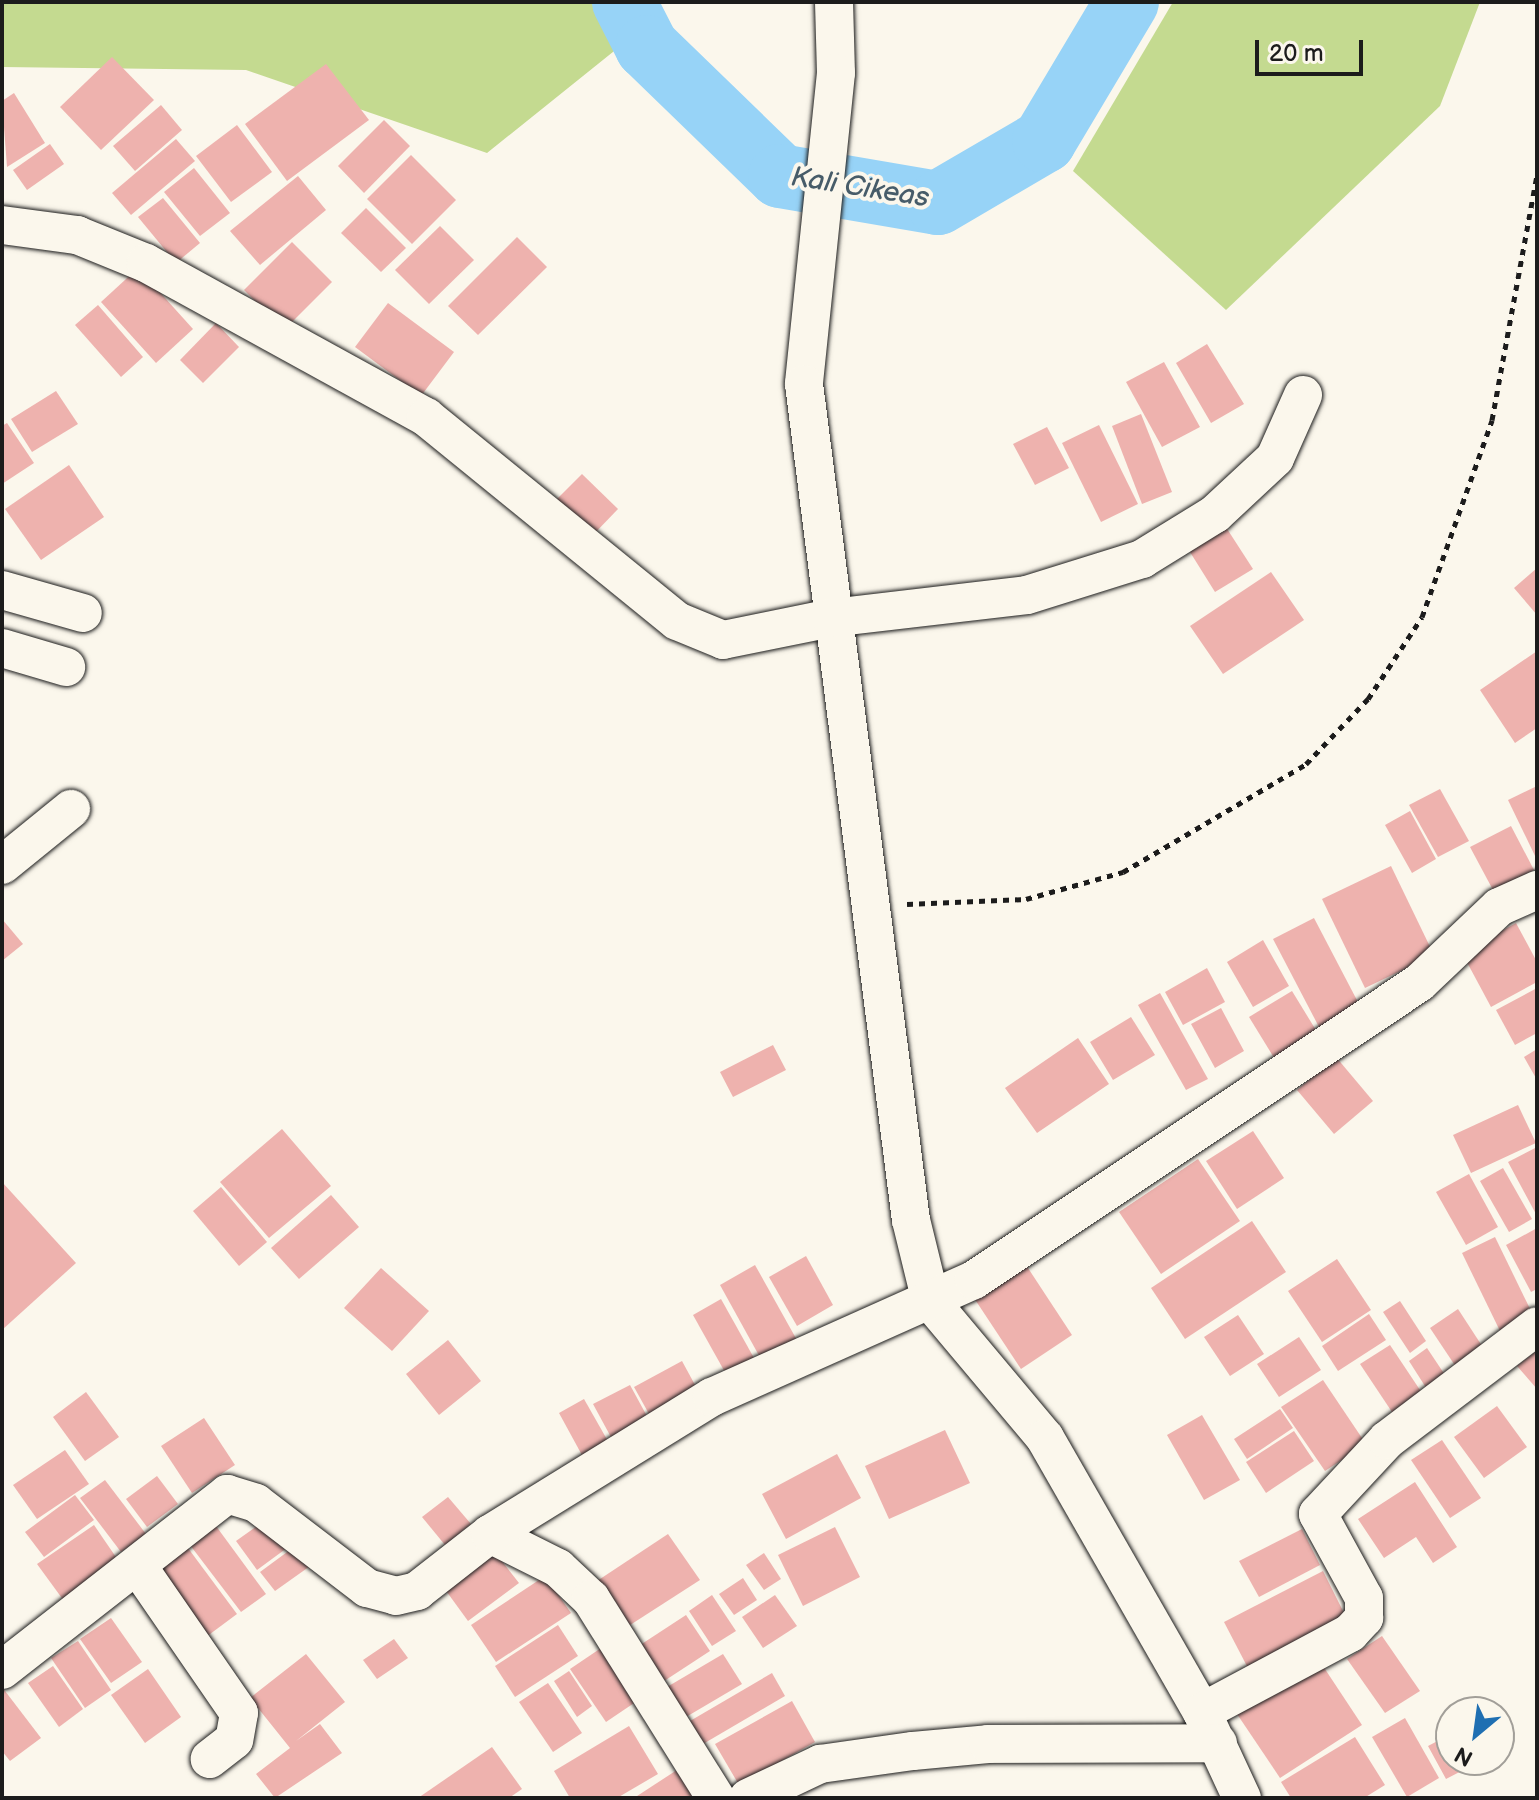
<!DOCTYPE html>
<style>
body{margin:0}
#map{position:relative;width:1539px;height:1800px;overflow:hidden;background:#fbf7ec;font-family:"Balsamiq Sans",sans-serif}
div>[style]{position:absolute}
.green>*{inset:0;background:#c4da90}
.river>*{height:64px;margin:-32px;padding:0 32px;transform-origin:32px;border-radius:32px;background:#97d3f7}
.building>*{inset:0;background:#eeb2ae}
.path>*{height:5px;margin-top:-2.5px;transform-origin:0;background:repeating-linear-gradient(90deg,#1c1c1c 0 6px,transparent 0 12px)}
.roads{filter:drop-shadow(0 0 2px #1c1c1c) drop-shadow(0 0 2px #1c1c1c)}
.minor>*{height:38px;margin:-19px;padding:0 19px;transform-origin:19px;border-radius:19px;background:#fbf7ec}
span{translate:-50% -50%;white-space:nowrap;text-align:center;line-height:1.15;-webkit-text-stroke:8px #fbf7ec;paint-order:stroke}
.water-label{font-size:28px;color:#475c69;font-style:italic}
.frame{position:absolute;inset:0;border:4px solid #1c1c1c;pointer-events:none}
.north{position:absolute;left:1435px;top:1696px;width:80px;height:80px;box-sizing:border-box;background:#fbf7ec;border:2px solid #a29f99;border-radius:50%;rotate:209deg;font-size:22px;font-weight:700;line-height:32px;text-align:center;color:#1c1c1c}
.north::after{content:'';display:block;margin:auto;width:28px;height:36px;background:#1f6fb2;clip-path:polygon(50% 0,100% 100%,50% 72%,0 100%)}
.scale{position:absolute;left:1255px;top:40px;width:108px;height:36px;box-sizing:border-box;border:4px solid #1c1c1c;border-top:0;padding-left:10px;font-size:24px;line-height:28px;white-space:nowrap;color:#1c1c1c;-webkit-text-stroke:6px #fbf7ec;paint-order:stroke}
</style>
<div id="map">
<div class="green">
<div style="clip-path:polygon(2px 2px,636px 2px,644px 27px,487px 153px,246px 70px,2px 67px)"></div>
<div style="clip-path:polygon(1173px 2px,1480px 2px,1440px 106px,1226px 310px,1073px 171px)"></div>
</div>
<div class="river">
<div style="left:624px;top:2px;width:51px;rotate:62.9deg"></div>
<div style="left:647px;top:47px;width:185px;rotate:44.1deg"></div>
<div style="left:780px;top:176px;width:160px;rotate:9.7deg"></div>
<div style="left:938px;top:203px;width:123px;rotate:-30.3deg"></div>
<div style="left:1044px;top:141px;width:162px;rotate:-59.2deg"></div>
</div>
<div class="building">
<div style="clip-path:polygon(112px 57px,154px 100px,101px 150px,60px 107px)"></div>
<div style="clip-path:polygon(326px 64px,369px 120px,287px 181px,245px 124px)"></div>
<div style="clip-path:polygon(14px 93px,45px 143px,7px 167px,2px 101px)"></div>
<div style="clip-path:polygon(161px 105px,182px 130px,135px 171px,113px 146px)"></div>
<div style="clip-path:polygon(384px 120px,410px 146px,364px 193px,338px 166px)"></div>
<div style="clip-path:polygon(237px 125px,272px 172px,231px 202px,196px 156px)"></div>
<div style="clip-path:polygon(176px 139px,195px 161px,131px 215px,112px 193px)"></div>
<div style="clip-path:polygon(50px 144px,64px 164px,27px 190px,13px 170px)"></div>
<div style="clip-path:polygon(411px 155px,456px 200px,412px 244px,367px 199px)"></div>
<div style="clip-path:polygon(194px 168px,230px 213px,200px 236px,164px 192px)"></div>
<div style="clip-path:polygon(298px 176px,326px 210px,260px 265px,230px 231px)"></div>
<div style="clip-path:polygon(163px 198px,200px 243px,176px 263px,138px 217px)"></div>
<div style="clip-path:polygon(366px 208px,406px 248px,381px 272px,341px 233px)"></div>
<div style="clip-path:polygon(440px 226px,474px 260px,429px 304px,395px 270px)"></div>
<div style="clip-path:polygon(517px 237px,547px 267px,478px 335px,448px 306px)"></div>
<div style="clip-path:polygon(292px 242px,332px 282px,284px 330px,244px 290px)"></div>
<div style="clip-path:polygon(138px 268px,193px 329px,156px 363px,101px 302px)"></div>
<div style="clip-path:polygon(388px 303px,454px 352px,421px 396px,355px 347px)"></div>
<div style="clip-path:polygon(98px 305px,143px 357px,121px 377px,75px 325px)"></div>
<div style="clip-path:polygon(216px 323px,239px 347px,203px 383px,180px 360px)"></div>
<div style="clip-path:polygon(1207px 344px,1244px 404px,1211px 423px,1176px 363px)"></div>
<div style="clip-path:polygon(1164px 362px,1200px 427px,1162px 447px,1126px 382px)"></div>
<div style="clip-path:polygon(56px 391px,78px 424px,32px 452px,11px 419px)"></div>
<div style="clip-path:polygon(1141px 414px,1172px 492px,1142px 504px,1112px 426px)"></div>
<div style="clip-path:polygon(7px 423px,34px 463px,2px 484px,2px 426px)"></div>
<div style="clip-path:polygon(1099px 425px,1138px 504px,1101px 522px,1062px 443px)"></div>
<div style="clip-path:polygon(1047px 427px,1069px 468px,1035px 485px,1013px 444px)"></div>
<div style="clip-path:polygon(69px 465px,104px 517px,41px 560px,5px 509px)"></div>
<div style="clip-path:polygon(582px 474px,618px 509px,592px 536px,556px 500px)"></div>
<div style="clip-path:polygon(1222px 521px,1253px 569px,1215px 592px,1185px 544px)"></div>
<div style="clip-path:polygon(1537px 568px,1537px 615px,1514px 588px)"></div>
<div style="clip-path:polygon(1271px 572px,1304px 620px,1223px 674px,1190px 626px)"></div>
<div style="clip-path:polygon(1537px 651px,1537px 728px,1515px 743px,1480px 690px)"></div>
<div style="clip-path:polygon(1537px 786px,1537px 860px,1508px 800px)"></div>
<div style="clip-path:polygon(1440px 789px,1469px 841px,1438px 857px,1409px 805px)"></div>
<div style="clip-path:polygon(1410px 811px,1436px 859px,1412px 873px,1385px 825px)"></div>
<div style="clip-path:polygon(1511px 826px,1534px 870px,1493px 890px,1470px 847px)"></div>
<div style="clip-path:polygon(1391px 866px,1434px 955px,1365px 988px,1322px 899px)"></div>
<div style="clip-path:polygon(1314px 918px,1360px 1006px,1319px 1027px,1273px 939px)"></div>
<div style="clip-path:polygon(2px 919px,23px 944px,2px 961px)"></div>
<div style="clip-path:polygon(1516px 923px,1537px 962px,1537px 982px,1491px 1007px,1462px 953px)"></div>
<div style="clip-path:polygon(1263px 940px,1289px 986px,1253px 1007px,1227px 962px)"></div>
<div style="clip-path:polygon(1207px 968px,1225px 1002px,1183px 1025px,1165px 992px)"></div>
<div style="clip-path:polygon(1537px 988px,1537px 1033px,1515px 1045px,1496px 1010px)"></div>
<div style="clip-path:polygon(1292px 991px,1322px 1040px,1279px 1066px,1249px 1017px)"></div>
<div style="clip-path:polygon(1160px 993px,1208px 1079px,1186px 1090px,1138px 1005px)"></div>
<div style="clip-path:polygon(1221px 1008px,1244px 1051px,1215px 1068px,1191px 1024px)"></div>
<div style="clip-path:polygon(1131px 1017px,1155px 1055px,1113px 1080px,1090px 1042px)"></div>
<div style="clip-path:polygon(1078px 1038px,1109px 1084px,1037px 1133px,1005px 1088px)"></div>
<div style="clip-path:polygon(773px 1045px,786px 1070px,733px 1097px,720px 1072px)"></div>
<div style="clip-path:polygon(1537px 1049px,1537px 1080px,1524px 1057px)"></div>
<div style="clip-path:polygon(1336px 1057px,1373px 1101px,1334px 1134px,1297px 1090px)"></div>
<div style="clip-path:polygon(1518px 1105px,1536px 1143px,1471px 1173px,1453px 1135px)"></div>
<div style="clip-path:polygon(282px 1129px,331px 1186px,269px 1238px,220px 1182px)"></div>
<div style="clip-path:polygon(1253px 1131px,1284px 1178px,1237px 1209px,1206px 1161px)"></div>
<div style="clip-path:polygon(1537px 1147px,1537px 1216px,1508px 1162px)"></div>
<div style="clip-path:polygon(1198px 1159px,1240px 1221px,1161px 1274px,1119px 1212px)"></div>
<div style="clip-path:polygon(1503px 1168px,1532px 1219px,1509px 1232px,1480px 1181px)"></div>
<div style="clip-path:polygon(1469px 1174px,1498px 1227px,1466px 1245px,1436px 1192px)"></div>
<div style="clip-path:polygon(2px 1182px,76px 1263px,2px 1330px)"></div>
<div style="clip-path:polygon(221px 1187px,267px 1242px,239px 1266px,193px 1211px)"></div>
<div style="clip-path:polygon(331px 1195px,359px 1227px,299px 1279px,271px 1248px)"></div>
<div style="clip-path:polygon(1252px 1221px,1286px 1272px,1185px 1339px,1151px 1288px)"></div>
<div style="clip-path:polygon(1537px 1228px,1537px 1289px,1531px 1292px,1506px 1245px)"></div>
<div style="clip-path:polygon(1495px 1237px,1533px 1315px,1500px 1331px,1462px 1253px)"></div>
<div style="clip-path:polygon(806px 1256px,833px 1305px,797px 1326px,769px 1277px)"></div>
<div style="clip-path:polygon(1337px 1259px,1371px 1310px,1322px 1342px,1288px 1291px)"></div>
<div style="clip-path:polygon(755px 1265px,798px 1342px,762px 1361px,720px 1285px)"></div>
<div style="clip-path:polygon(1026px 1265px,1072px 1335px,1021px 1369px,974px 1298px)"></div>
<div style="clip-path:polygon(381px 1268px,429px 1311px,392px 1351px,344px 1308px)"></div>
<div style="clip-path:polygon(721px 1299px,754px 1358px,726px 1374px,693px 1315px)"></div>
<div style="clip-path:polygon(1400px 1301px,1426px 1341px,1410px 1353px,1383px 1312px)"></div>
<div style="clip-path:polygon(1458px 1309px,1486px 1352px,1458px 1370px,1430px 1328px)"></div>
<div style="clip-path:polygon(1369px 1314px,1386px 1340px,1338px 1371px,1322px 1346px)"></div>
<div style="clip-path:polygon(1238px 1315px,1264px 1354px,1230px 1376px,1204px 1337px)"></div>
<div style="clip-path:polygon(1299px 1337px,1321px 1370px,1279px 1397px,1257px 1364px)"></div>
<div style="clip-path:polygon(448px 1340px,481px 1381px,439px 1415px,406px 1374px)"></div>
<div style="clip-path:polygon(1390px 1345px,1424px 1396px,1394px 1415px,1360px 1364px)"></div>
<div style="clip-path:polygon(1427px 1348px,1449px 1381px,1430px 1394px,1409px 1361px)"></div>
<div style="clip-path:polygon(1537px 1350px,1537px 1389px,1517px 1366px)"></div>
<div style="clip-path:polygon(682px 1361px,701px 1396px,654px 1423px,634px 1387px)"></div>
<div style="clip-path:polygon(1323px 1380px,1366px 1444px,1325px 1471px,1281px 1407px)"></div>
<div style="clip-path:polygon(630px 1385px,648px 1418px,612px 1439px,593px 1404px)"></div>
<div style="clip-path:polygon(86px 1392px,119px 1437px,85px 1461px,53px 1417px)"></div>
<div style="clip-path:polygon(584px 1399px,609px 1443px,583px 1457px,559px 1413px)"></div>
<div style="clip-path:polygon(1497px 1406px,1527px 1447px,1484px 1478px,1454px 1437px)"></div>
<div style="clip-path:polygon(1280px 1409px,1293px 1428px,1247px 1459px,1234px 1439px)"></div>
<div style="clip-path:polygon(1202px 1415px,1240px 1480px,1204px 1500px,1167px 1435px)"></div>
<div style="clip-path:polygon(204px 1418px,235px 1465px,192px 1493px,161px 1446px)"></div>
<div style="clip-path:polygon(945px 1430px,970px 1483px,889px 1519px,865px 1466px)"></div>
<div style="clip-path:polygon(1294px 1431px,1314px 1461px,1266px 1493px,1246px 1462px)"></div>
<div style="clip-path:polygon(1442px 1440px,1481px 1498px,1450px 1518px,1411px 1460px)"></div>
<div style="clip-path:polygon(65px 1450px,89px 1484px,37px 1519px,13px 1485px)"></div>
<div style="clip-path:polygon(837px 1454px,861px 1498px,786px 1539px,762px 1494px)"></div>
<div style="clip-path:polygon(157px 1476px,178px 1504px,147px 1527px,126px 1499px)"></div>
<div style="clip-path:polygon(105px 1480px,146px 1534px,121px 1552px,80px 1498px)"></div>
<div style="clip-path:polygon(1415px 1482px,1457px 1547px,1433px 1563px,1416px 1537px,1384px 1558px,1358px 1519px)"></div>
<div style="clip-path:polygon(75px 1495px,94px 1520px,44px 1557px,25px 1532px)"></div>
<div style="clip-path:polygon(448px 1497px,471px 1524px,445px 1545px,422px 1517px)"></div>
<div style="clip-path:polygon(271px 1516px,291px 1545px,257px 1570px,236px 1541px)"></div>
<div style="clip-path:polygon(94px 1525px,120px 1563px,64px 1601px,37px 1564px)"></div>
<div style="clip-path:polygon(216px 1526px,266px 1594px,241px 1612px,190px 1545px)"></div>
<div style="clip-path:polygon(835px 1527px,860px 1577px,803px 1606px,778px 1555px)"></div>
<div style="clip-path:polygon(1302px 1529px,1320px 1565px,1259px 1597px,1239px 1561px)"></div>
<div style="clip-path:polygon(668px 1534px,700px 1580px,627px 1627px,597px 1581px)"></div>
<div style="clip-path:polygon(185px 1544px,237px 1614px,202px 1640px,150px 1570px)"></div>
<div style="clip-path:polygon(298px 1544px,313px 1564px,275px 1591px,260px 1572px)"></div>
<div style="clip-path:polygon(494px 1551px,519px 1583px,468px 1621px,444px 1588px)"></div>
<div style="clip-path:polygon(764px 1553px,781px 1579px,764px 1590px,746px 1565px)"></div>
<div style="clip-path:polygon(1323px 1571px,1348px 1621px,1250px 1672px,1224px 1622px)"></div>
<div style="clip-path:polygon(545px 1576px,571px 1613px,496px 1662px,471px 1625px)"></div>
<div style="clip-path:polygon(743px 1578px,757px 1600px,734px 1615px,719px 1594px)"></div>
<div style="clip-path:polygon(712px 1595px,736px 1631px,712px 1646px,689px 1611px)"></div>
<div style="clip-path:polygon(775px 1595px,797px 1626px,763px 1648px,742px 1617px)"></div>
<div style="clip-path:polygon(686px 1615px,710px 1651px,655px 1687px,631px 1651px)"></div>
<div style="clip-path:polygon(111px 1618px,142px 1662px,111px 1683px,80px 1639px)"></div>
<div style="clip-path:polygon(558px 1625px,578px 1656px,515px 1697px,495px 1666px)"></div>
<div style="clip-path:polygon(1382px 1636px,1420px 1691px,1385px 1713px,1347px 1659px)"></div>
<div style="clip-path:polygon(394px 1639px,408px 1658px,377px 1679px,363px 1660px)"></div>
<div style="clip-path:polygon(78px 1641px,111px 1690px,85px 1708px,51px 1658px)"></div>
<div style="clip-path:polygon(607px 1644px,643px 1697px,606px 1722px,570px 1669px)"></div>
<div style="clip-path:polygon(306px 1654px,345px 1702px,296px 1741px,320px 1724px,342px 1753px,275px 1798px,256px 1774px,290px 1748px,250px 1698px)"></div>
<div style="clip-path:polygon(723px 1654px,742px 1684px,686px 1717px,667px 1687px)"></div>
<div style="clip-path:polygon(1319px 1660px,1362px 1725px,1280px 1778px,1237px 1714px)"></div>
<div style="clip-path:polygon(53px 1666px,83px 1709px,59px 1727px,28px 1683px)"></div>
<div style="clip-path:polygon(148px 1669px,181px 1717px,145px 1743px,111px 1695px)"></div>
<div style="clip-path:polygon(569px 1671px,592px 1706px,577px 1717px,554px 1681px)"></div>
<div style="clip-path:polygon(772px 1673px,785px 1696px,703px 1744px,690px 1721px)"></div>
<div style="clip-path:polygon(548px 1683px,582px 1733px,553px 1752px,519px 1702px)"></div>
<div style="clip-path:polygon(2px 1687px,41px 1738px,10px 1761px,2px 1751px)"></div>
<div style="clip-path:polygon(792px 1701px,815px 1742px,739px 1785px,715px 1744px)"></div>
<div style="clip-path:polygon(1405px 1718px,1439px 1778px,1407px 1797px,1372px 1737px)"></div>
<div style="clip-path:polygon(629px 1726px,658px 1774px,617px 1798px,570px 1798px,554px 1771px)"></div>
<div style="clip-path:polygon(1451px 1734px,1451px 1760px,1473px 1765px,1446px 1779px,1428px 1746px)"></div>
<div style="clip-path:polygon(1355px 1737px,1385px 1785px,1364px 1798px,1291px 1798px,1281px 1782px)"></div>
<div style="clip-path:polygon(492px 1747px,522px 1789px,509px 1798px,418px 1798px)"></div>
<div style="clip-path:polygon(680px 1768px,701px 1798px,634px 1798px)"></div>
</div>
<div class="path">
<div style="left:907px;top:904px;width:119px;rotate:-2.4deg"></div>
<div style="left:1026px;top:899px;width:101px;rotate:-15.6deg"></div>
<div style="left:1123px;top:872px;width:212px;rotate:-30.5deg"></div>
<div style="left:1306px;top:764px;width:90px;rotate:-46.4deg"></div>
<div style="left:1368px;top:699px;width:98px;rotate:-56.6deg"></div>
<div style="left:1422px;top:617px;width:209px;rotate:-70.4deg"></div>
<div style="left:1492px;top:420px;width:249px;rotate:-79.6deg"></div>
</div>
<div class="roads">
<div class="minor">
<div style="left:834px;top:2px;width:71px;rotate:88.4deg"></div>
<div style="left:836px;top:73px;width:313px;rotate:95.9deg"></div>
<div style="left:804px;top:384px;width:843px;rotate:82.71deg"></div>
<div style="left:911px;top:1220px;width:84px;rotate:76.3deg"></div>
<div style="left:931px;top:1302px;width:177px;rotate:50deg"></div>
<div style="left:1045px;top:1438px;width:316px;rotate:60.2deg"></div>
<div style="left:1202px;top:1712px;width:95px;rotate:65.1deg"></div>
<div style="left:2px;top:225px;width:76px;rotate:7.6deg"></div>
<div style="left:77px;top:235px;width:74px;rotate:22.1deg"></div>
<div style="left:146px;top:263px;width:320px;rotate:28.8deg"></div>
<div style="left:426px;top:417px;width:323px;rotate:39.1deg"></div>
<div style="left:677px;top:621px;width:50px;rotate:22.4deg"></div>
<div style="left:723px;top:640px;width:110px;rotate:-11.5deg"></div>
<div style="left:831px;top:618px;width:197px;rotate:-6.7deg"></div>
<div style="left:1027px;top:595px;width:121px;rotate:-17.4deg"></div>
<div style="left:1142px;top:559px;width:86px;rotate:-31.7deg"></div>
<div style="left:1215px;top:514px;width:82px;rotate:-43deg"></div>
<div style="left:1275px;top:458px;width:69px;rotate:-66deg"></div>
<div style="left:2px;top:590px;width:84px;rotate:15.9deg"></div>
<div style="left:2px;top:648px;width:67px;rotate:16.5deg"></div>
<div style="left:2px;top:865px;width:89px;rotate:-39.1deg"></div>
<div style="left:490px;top:1534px;width:76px;rotate:26.6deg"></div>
<div style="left:558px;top:1568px;width:45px;rotate:43.2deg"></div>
<div style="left:591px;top:1599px;width:235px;rotate:57.9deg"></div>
<div style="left:139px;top:1568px;width:176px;rotate:55.4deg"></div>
<div style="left:239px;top:1713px;width:27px;rotate:100deg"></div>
<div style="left:234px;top:1740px;width:31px;rotate:142deg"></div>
<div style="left:2px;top:1670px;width:286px;rotate:-38deg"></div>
<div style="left:227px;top:1494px;width:30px;rotate:17deg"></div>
<div style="left:256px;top:1503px;width:140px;rotate:37.4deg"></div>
<div style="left:367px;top:1588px;width:30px;rotate:15deg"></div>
<div style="left:396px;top:1596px;width:22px;rotate:-13deg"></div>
<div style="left:417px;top:1591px;width:93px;rotate:-38deg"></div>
<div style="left:490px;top:1534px;width:261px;rotate:-31.7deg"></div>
<div style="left:712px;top:1397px;width:287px;rotate:-24.1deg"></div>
<div style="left:974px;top:1280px;width:535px;rotate:-33.72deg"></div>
<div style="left:1419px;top:983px;width:110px;rotate:-43.5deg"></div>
<div style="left:1499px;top:907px;width:42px;rotate:-24.1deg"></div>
<div style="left:1202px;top:1712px;width:168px;rotate:-28.1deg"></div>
<div style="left:1350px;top:1633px;width:21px;rotate:-47deg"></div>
<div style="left:1364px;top:1618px;width:20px;rotate:-90deg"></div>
<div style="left:1364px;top:1598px;width:96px;rotate:-118.7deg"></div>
<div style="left:1318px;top:1514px;width:101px;rotate:-47deg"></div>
<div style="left:1387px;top:1440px;width:188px;rotate:-37.2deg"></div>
<div style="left:748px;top:1798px;width:80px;rotate:-25.3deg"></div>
<div style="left:820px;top:1764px;width:94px;rotate:-8deg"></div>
<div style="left:913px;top:1751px;width:75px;rotate:-5.3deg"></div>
<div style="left:988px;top:1744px;width:230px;rotate:-0.2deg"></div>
</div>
</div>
<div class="water-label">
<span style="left:860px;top:188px;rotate:9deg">Kali Cikeas</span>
</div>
<div class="frame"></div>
<div class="north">N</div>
<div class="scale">20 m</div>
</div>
